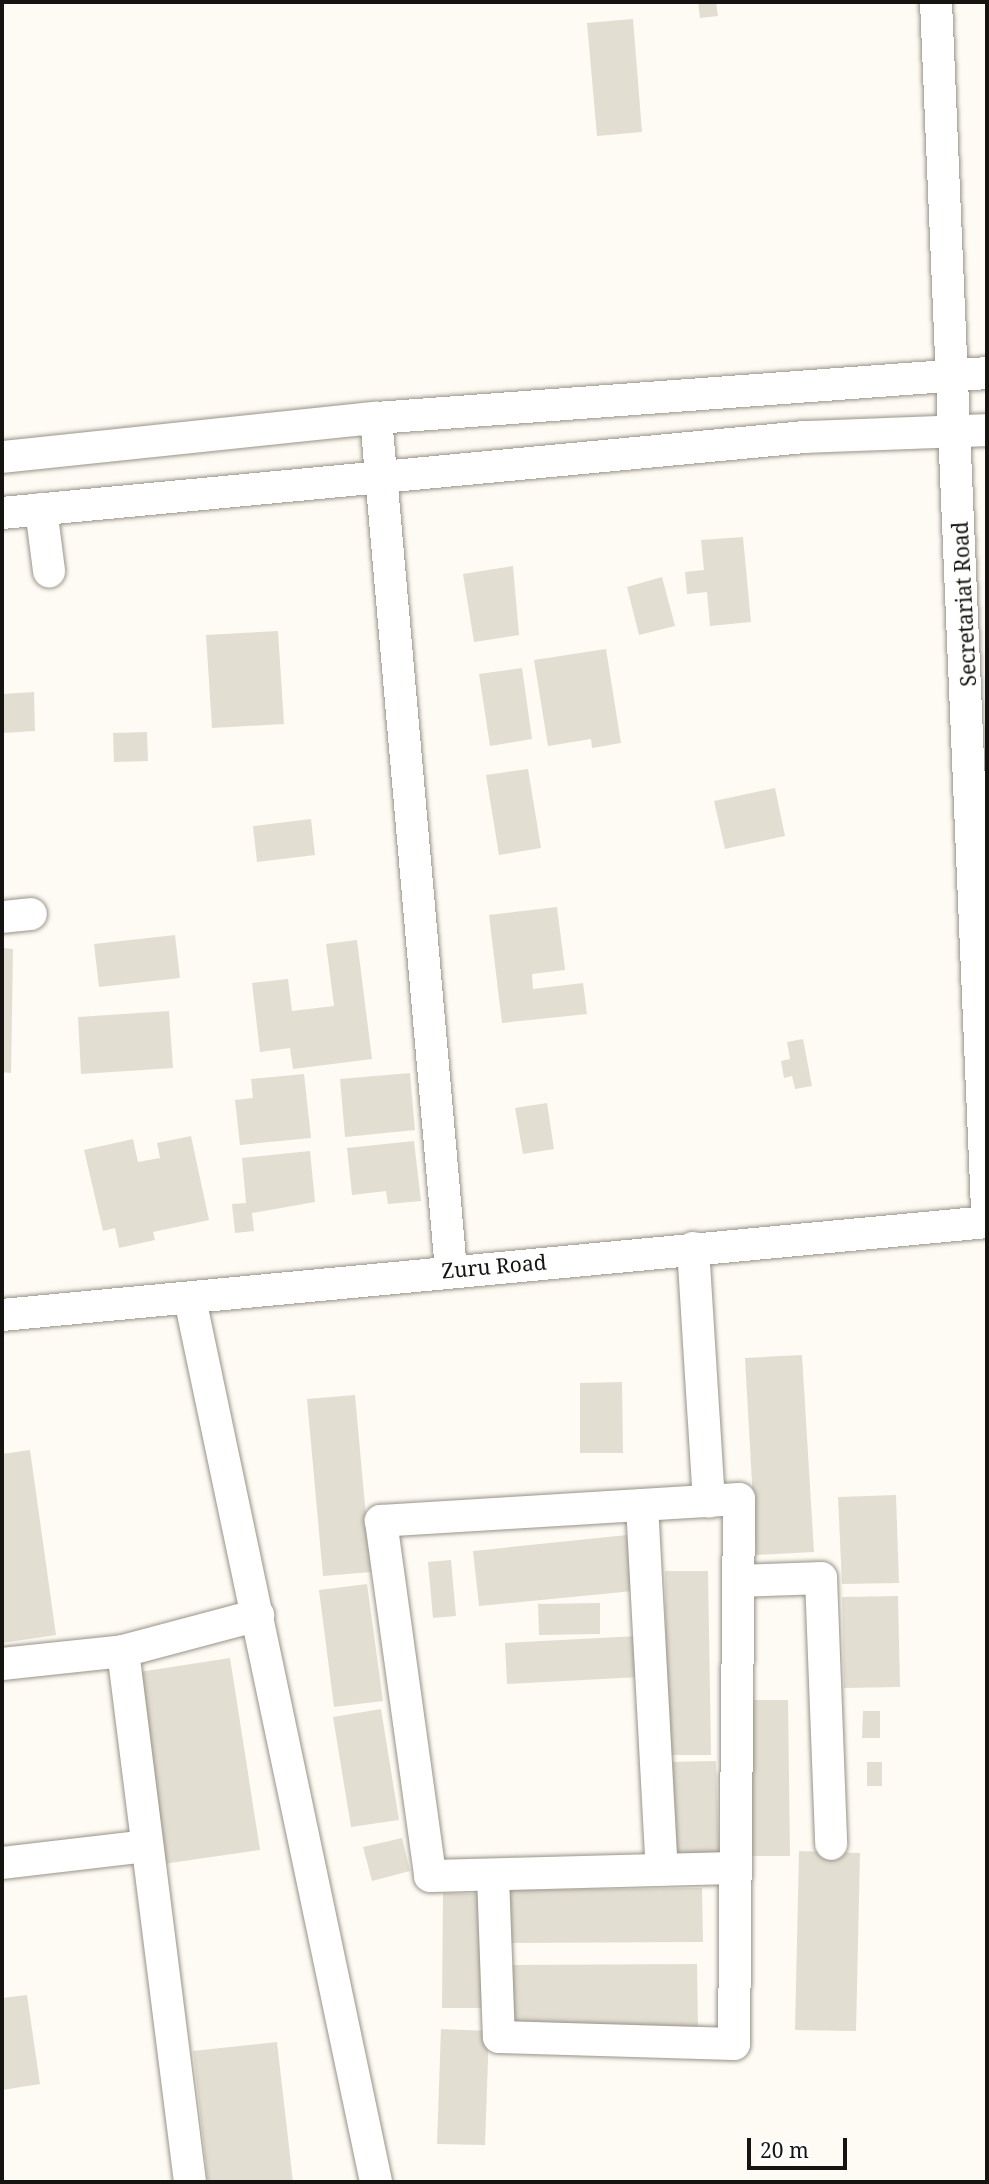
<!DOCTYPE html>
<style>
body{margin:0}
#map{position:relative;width:989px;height:2184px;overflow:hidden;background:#fefbf4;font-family:"Noto Serif",serif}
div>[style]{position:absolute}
.building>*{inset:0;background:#e3ded2}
.roads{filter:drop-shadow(0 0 2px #989388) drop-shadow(0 0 2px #989388)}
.minor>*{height:32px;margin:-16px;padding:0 16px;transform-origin:16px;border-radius:16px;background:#fff}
span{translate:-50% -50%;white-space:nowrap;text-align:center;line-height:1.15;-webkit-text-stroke:7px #fff;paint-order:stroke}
.street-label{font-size:21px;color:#161410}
.frame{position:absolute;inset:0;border:4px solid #161410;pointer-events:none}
.scale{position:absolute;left:747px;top:2138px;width:100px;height:32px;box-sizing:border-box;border:4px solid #161410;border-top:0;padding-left:9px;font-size:21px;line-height:24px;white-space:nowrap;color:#161410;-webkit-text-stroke:5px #fff;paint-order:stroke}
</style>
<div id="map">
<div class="building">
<div style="clip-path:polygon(698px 2px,716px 2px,718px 16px,700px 18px)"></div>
<div style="clip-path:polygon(633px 19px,642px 132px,597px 136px,587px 23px)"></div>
<div style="clip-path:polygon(743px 537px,751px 622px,710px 626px,707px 592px,687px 594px,685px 572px,704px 570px,701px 540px)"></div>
<div style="clip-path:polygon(513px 566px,519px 635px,474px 642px,463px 574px)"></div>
<div style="clip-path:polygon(662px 577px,675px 626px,639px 635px,627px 587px)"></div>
<div style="clip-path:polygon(278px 631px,284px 724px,212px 728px,206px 635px)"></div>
<div style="clip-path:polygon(606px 649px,621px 743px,592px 748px,591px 739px,548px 746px,534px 660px)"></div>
<div style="clip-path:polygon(522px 668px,532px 739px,490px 746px,479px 674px)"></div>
<div style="clip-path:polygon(34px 692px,35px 731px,2px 733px,2px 694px)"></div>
<div style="clip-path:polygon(147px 732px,148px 761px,114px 762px,113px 733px)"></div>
<div style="clip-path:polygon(528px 769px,541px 848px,499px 855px,486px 775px)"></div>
<div style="clip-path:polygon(775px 788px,785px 836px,725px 849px,714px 801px)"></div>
<div style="clip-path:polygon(311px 819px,315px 855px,257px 862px,253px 826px)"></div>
<div style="clip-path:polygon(557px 907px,565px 970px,532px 974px,533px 989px,583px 983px,587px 1014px,502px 1023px,489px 915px)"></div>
<div style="clip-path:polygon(175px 935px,180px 978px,99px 987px,94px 944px)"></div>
<div style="clip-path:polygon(357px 940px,372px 1059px,293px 1069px,290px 1048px,260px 1052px,252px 983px,288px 979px,292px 1011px,334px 1006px,326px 944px)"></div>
<div style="clip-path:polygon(2px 948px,13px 949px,11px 1073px,2px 1072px)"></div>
<div style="clip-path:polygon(169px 1011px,173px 1068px,81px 1074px,78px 1017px)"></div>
<div style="clip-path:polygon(803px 1039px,812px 1086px,795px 1089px,792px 1076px,784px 1078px,781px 1061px,790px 1059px,787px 1042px)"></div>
<div style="clip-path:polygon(410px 1073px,415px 1130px,345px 1137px,340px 1079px)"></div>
<div style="clip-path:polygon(304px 1074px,311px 1138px,240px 1145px,235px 1100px,253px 1098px,251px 1079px)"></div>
<div style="clip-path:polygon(547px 1103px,554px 1149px,523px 1154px,515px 1108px)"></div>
<div style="clip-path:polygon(191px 1136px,209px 1220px,153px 1232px,155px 1240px,119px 1248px,115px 1228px,103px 1231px,84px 1150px,133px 1139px,138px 1162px,160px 1158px,157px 1143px)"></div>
<div style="clip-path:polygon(414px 1141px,421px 1201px,388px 1204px,386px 1191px,352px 1195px,347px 1148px)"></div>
<div style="clip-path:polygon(310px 1151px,315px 1202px,252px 1213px,254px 1231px,235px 1233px,232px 1204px,246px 1203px,242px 1158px)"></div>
<div style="clip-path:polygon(802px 1355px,814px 1552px,756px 1555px,745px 1358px)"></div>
<div style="clip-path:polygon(622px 1382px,623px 1453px,580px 1453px,580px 1383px)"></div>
<div style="clip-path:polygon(355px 1395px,371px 1572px,323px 1576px,307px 1399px)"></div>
<div style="clip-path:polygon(30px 1450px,56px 1635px,2px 1643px,2px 1454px)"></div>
<div style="clip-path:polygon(896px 1495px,899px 1583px,842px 1584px,838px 1497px)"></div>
<div style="clip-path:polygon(627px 1535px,633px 1591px,479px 1606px,473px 1551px)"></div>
<div style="clip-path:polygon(451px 1560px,456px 1616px,433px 1618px,428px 1562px)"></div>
<div style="clip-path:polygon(665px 1571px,708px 1571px,711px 1755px,667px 1755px)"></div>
<div style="clip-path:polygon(367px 1584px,383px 1701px,334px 1707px,319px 1590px)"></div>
<div style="clip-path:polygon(898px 1596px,900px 1687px,844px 1688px,842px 1597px)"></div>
<div style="clip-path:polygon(600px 1603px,600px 1634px,539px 1635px,538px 1604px)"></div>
<div style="clip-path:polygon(638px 1636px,640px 1677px,507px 1684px,505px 1643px)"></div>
<div style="clip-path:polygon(230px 1658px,260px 1850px,163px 1864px,133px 1673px)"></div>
<div style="clip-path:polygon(748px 1700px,788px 1700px,790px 1856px,751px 1856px)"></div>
<div style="clip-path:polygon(381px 1709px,399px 1820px,351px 1827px,333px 1717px)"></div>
<div style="clip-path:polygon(863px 1711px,880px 1711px,880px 1738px,862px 1738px)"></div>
<div style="clip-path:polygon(716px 1761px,719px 1857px,670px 1859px,667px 1762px)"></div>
<div style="clip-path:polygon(867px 1762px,882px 1762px,882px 1786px,867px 1786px)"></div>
<div style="clip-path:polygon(402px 1838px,410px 1871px,372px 1881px,363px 1847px)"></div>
<div style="clip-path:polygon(799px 1851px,860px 1853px,856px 2031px,795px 2030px)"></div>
<div style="clip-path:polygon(702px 1888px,703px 1942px,501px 1943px,501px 1890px)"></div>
<div style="clip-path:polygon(443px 1893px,485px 1894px,483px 2008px,442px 2008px)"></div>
<div style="clip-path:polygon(697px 1964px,698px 2029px,508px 2031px,507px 1965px)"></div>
<div style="clip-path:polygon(27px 1995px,40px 2084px,2px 2090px,2px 1998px)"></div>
<div style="clip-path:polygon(441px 2029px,489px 2031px,485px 2145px,437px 2144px)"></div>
<div style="clip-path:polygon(277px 2042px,293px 2182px,208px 2182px,193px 2051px)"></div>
</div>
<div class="roads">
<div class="minor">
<div style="left:936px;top:2px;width:1206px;rotate:87.58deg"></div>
<div style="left:376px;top:418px;width:855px;rotate:84.97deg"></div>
<div style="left:2px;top:457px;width:376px;rotate:-6deg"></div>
<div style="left:376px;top:418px;width:613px;rotate:-4.21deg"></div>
<div style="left:41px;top:509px;width:63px;rotate:82.6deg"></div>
<div style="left:2px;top:513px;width:807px;rotate:-5.41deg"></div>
<div style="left:805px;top:437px;width:182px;rotate:-2.2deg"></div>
<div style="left:2px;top:917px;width:29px;rotate:-6deg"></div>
<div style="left:693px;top:1248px;width:254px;rotate:86.4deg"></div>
<div style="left:190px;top:1299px;width:902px;rotate:78.1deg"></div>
<div style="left:2px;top:1315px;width:989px;rotate:-5.39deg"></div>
<div style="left:642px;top:1505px;width:365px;rotate:86.9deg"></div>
<div style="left:739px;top:1581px;width:82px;rotate:-2.1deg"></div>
<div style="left:821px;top:1578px;width:266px;rotate:87.8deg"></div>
<div style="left:123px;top:1651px;width:535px;rotate:82.81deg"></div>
<div style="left:2px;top:1664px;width:122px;rotate:-6.1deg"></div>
<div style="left:123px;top:1651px;width:140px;rotate:-14.9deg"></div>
<div style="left:2px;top:1863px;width:146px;rotate:-6.7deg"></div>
<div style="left:493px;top:1876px;width:161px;rotate:87.9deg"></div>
<div style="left:499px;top:2037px;width:235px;rotate:1.7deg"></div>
<div style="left:734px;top:2044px;width:545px;rotate:-89.47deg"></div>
<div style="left:739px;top:1499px;width:359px;rotate:176.5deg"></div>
<div style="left:381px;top:1521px;width:358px;rotate:82.1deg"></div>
<div style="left:430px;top:1876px;width:305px;rotate:-1.5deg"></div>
</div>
</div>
<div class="street-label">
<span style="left:964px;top:604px;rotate:-93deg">Secretariat Road</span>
<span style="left:494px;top:1266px;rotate:-5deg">Zuru Road</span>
</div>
<div class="frame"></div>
<div class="scale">20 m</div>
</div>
